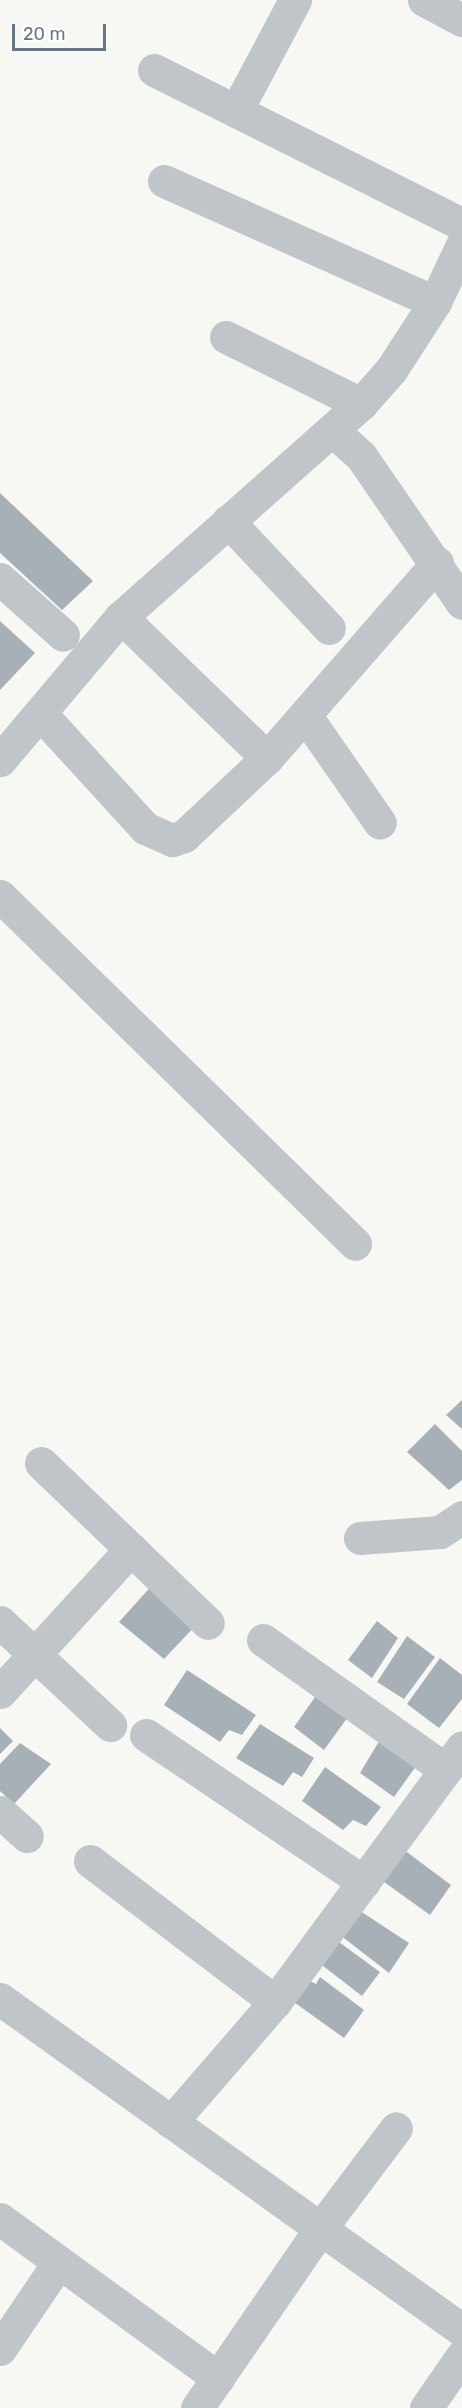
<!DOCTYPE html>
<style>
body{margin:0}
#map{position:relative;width:462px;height:2408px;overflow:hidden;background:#f7f7f4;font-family:Rubik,sans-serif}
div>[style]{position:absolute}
.building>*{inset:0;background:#a7b0b6}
.street>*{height:33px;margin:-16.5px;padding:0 16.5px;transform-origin:16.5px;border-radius:16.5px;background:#c0c5c9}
span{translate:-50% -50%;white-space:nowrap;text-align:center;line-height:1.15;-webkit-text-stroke:6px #fff;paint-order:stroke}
.scale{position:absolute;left:12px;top:24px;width:94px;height:27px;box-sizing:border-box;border:3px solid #667886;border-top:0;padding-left:8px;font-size:18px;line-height:21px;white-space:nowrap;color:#667886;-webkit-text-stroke:4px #fff;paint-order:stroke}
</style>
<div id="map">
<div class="building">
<div style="clip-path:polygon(0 493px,93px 581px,62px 610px,0 553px)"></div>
<div style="clip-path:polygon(0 621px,35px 653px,0 690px)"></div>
<div style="clip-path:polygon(462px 1400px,462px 1429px,446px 1415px)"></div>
<div style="clip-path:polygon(435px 1424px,462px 1451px,462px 1480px,449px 1490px,407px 1452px)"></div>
<div style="clip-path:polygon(155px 1582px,198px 1623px,164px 1659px,119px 1622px)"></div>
<div style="clip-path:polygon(377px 1621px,398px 1638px,372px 1678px,348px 1660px)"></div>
<div style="clip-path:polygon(407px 1636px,435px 1657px,404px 1699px,377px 1682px)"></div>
<div style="clip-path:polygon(440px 1658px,462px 1675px,462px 1699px,439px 1728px,407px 1704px)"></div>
<div style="clip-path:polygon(187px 1670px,256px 1715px,242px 1735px,229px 1730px,220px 1742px,164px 1705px)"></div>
<div style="clip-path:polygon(320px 1690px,353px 1710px,324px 1750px,294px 1727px)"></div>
<div style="clip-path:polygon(260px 1724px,314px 1758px,302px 1777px,293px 1772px,283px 1786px,236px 1758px)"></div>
<div style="clip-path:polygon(0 1728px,13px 1741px,0 1754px)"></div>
<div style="clip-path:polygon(384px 1733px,421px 1759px,394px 1797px,360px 1773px)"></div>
<div style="clip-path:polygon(20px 1743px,51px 1764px,14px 1804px,0 1791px,0 1764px)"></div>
<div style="clip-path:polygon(325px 1767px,381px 1807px,366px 1826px,353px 1820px,343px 1830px,302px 1801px)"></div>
<div style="clip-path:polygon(400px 1847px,451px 1885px,430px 1915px,380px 1879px)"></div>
<div style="clip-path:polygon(354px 1907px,409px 1943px,389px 1973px,335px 1931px)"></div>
<div style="clip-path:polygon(332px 1937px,380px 1972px,362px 1996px,314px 1959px)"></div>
<div style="clip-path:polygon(320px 1977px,364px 2010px,344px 2038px,291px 2000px,306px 1979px,316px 1984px)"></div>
</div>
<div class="street">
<div style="left:424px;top:0;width:43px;rotate:27.8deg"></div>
<div style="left:154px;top:70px;width:344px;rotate:26.6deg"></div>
<div style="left:236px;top:111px;width:126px;rotate:-62deg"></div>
<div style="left:164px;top:181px;width:297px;rotate:24.1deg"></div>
<div style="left:226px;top:337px;width:151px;rotate:26.4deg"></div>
<div style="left:332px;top:430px;width:39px;rotate:42deg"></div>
<div style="left:361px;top:456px;width:178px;rotate:55.5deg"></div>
<div style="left:228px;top:521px;width:147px;rotate:46.7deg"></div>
<div style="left:0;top:579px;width:84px;rotate:41.6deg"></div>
<div style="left:121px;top:617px;width:203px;rotate:44deg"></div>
<div style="left:40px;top:713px;width:156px;rotate:47.6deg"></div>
<div style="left:145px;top:828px;width:30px;rotate:24deg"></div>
<div style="left:172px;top:840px;width:13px;rotate:-18deg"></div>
<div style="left:184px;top:836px;width:114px;rotate:-43.2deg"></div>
<div style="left:267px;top:758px;width:259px;rotate:-48.9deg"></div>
<div style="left:305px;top:715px;width:131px;rotate:55.2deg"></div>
<div style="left:0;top:760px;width:187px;rotate:-49.8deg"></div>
<div style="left:121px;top:617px;width:321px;rotate:-41.6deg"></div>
<div style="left:361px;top:404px;width:45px;rotate:-48.6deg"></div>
<div style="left:391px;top:370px;width:81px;rotate:-57.1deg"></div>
<div style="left:435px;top:302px;width:63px;rotate:-64.7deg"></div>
<div style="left:0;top:896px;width:497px;rotate:44.4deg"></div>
<div style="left:41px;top:1463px;width:231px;rotate:43.8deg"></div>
<div style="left:360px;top:1538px;width:80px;rotate:-4.3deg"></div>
<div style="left:440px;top:1532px;width:27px;rotate:-34deg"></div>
<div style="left:0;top:1622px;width:151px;rotate:43.1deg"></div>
<div style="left:263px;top:1640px;width:224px;rotate:35.4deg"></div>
<div style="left:0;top:1692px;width:194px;rotate:-47.5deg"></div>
<div style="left:146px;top:1735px;width:263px;rotate:34deg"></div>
<div style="left:0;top:1812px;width:36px;rotate:42deg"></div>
<div style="left:90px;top:1861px;width:233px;rotate:37.3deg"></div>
<div style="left:0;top:1999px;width:568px;rotate:35.62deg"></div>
<div style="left:171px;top:2122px;width:159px;rotate:-49.1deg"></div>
<div style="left:275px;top:2002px;width:316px;rotate:-53.7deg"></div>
<div style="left:0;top:2219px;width:270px;rotate:36.1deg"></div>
<div style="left:0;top:2349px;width:105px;rotate:-55.9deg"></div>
<div style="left:197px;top:2408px;width:217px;rotate:-55.5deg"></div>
<div style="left:320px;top:2229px;width:126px;rotate:-53deg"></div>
<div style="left:426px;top:2408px;width:63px;rotate:-55.3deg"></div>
</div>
<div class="scale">20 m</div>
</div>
